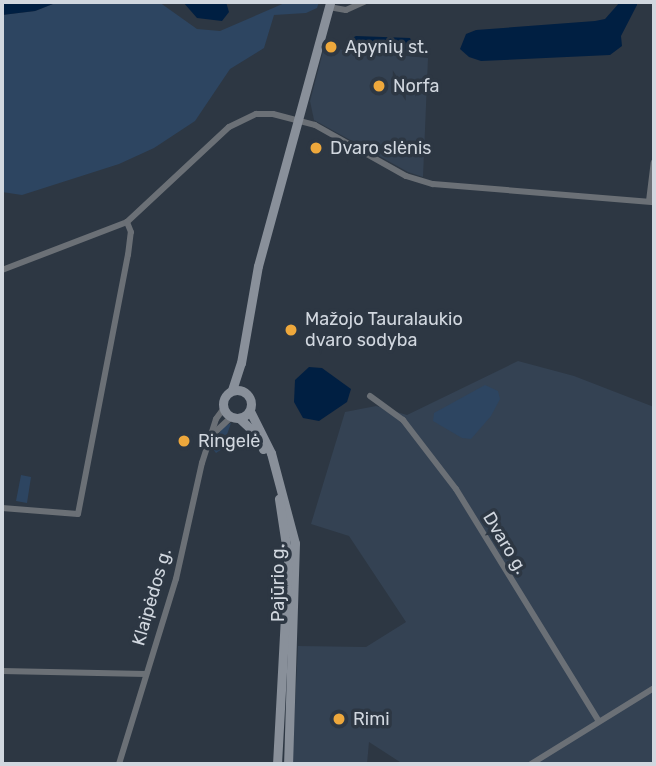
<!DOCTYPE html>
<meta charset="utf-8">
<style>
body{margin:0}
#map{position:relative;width:656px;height:766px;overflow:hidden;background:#2d3743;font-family:Rubik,sans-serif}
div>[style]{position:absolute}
.built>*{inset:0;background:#344253}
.green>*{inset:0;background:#2d4561}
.water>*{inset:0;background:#001f42}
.street>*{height:6px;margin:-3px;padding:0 3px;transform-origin:3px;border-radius:3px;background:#6b7076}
.secondary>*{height:9px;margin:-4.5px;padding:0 4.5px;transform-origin:4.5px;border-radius:4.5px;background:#89909a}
.secondary>.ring{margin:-4.5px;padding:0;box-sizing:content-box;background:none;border:9px solid #89909a;border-radius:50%}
.dots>*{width:19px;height:19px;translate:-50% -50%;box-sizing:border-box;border:4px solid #2d3743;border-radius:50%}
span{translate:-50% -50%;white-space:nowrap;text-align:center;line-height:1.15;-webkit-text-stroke:7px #2d3743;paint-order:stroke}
.poi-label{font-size:18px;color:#d1d7df}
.left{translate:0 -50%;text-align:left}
.street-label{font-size:18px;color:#d1d7df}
.frame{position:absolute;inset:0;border:4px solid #d1d7df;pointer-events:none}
</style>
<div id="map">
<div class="built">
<div style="clip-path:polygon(324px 48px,428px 58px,423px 177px,408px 172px,314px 120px,310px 101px)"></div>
<div style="clip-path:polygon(518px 361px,574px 376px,654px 407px,654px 764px,403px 764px,369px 742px,367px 764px,292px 764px,298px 646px,366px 647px,406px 622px,349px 536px,311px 524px,345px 412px,376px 406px,407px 415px)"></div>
</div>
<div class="green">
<div style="clip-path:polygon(58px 2px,159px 2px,197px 29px,220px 31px,287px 2px,319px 2px,317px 8px,306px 13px,274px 15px,264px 48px,230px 69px,195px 121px,154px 148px,119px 164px,22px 195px,2px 192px,2px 15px,35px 11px)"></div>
<div style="clip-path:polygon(485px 385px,498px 391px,500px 399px,491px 416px,471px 439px,462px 438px,433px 421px,434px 413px)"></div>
<div style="clip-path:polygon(231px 423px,222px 449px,216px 453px,213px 449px,216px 439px,223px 427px)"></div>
<div style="clip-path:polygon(21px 475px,31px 477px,27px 503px,16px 501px)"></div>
</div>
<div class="water">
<div style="clip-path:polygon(2px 2px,58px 2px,35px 11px,2px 15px)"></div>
<div style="clip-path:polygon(183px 2px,226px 2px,229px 12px,222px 21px,197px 18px)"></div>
<div style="clip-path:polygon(620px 2px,637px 2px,637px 5px,621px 36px,622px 46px,610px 55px,481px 61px,469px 57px,460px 49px,466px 34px,476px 30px,595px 21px,605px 19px)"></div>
<div style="clip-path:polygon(356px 36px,410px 38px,413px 45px,411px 50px,400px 53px,372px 51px,350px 45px,350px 39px)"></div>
<div style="clip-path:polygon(309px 367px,322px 368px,351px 389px,347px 402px,319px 421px,303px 418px,294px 402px,295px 380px)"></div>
</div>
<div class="street">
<div style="left:329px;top:7px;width:17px;rotate:10deg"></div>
<div style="left:346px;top:10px;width:20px;rotate:-24deg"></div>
<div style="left:649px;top:201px;width:39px;rotate:-83deg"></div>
<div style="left:2px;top:270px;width:134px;rotate:-21deg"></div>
<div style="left:127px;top:222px;width:139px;rotate:-43deg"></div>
<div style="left:229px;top:127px;width:30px;rotate:-26deg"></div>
<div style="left:256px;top:114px;width:17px"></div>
<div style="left:273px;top:114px;width:43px;rotate:14.7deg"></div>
<div style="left:315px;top:125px;width:104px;rotate:29.3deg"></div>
<div style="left:406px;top:176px;width:28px;rotate:17deg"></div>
<div style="left:433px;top:184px;width:222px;rotate:4.7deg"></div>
<div style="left:370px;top:396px;width:41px;rotate:36deg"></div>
<div style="left:403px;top:420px;width:87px;rotate:52.5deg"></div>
<div style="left:456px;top:489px;width:271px;rotate:58.4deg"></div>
<div style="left:212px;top:435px;width:26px;rotate:-43deg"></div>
<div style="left:2px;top:508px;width:76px;rotate:4.5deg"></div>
<div style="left:78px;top:514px;width:264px;rotate:-79.1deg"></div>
<div style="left:128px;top:255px;width:23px;rotate:-83deg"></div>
<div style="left:131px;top:232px;width:11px;rotate:-112deg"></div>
<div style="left:2px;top:671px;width:144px;rotate:1.2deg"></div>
<div style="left:119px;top:764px;width:194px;rotate:-72.9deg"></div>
<div style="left:176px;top:579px;width:119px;rotate:-77.4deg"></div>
<div style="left:202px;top:463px;width:46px;rotate:-72.3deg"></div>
<div style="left:216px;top:419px;width:14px;rotate:-54deg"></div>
<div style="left:531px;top:764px;width:145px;rotate:-31.7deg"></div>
</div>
<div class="secondary">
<div class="ring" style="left:223px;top:390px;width:19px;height:19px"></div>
<div style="left:232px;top:390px;width:28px;rotate:-72deg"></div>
<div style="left:241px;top:363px;width:98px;rotate:-80.1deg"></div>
<div style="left:258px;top:266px;width:274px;rotate:-74.7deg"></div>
<div style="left:250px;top:411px;width:47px;rotate:63.4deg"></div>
<div style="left:271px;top:453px;width:93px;rotate:75.1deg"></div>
<div style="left:295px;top:543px;width:221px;rotate:91.8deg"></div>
<div style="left:239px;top:418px;width:26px;rotate:43deg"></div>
<div style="left:258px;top:436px;width:14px;rotate:69deg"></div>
<div style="left:277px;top:764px;width:206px;rotate:-86.9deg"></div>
<div style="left:288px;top:558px;width:60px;rotate:-98.7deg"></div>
</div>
<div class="dots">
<div style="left:331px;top:47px;background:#eea83c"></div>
<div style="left:379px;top:86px;background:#eea83c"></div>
<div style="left:316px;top:148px;background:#eea83c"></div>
<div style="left:291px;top:330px;background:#eea83c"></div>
<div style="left:184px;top:441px;background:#eea83c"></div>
<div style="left:339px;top:719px;background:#eea83c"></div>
</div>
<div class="poi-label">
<span class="left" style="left:345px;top:47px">Apynių st.</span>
<span class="left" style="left:393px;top:86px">Norfa</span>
<span class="left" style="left:330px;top:148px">Dvaro slėnis</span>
<span class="left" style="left:305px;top:330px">Mažojo Tauralaukio<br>dvaro sodyba</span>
<span class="left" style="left:198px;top:441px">Ringelė</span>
<span class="left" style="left:353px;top:719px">Rimi</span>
</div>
<div class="street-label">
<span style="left:505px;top:543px;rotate:59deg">Dvaro g.</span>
<span style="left:278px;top:583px;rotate:-90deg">Pajūrio g.</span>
<span style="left:152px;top:597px;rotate:-74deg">Klaipėdos g.</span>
</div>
<div class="frame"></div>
</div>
